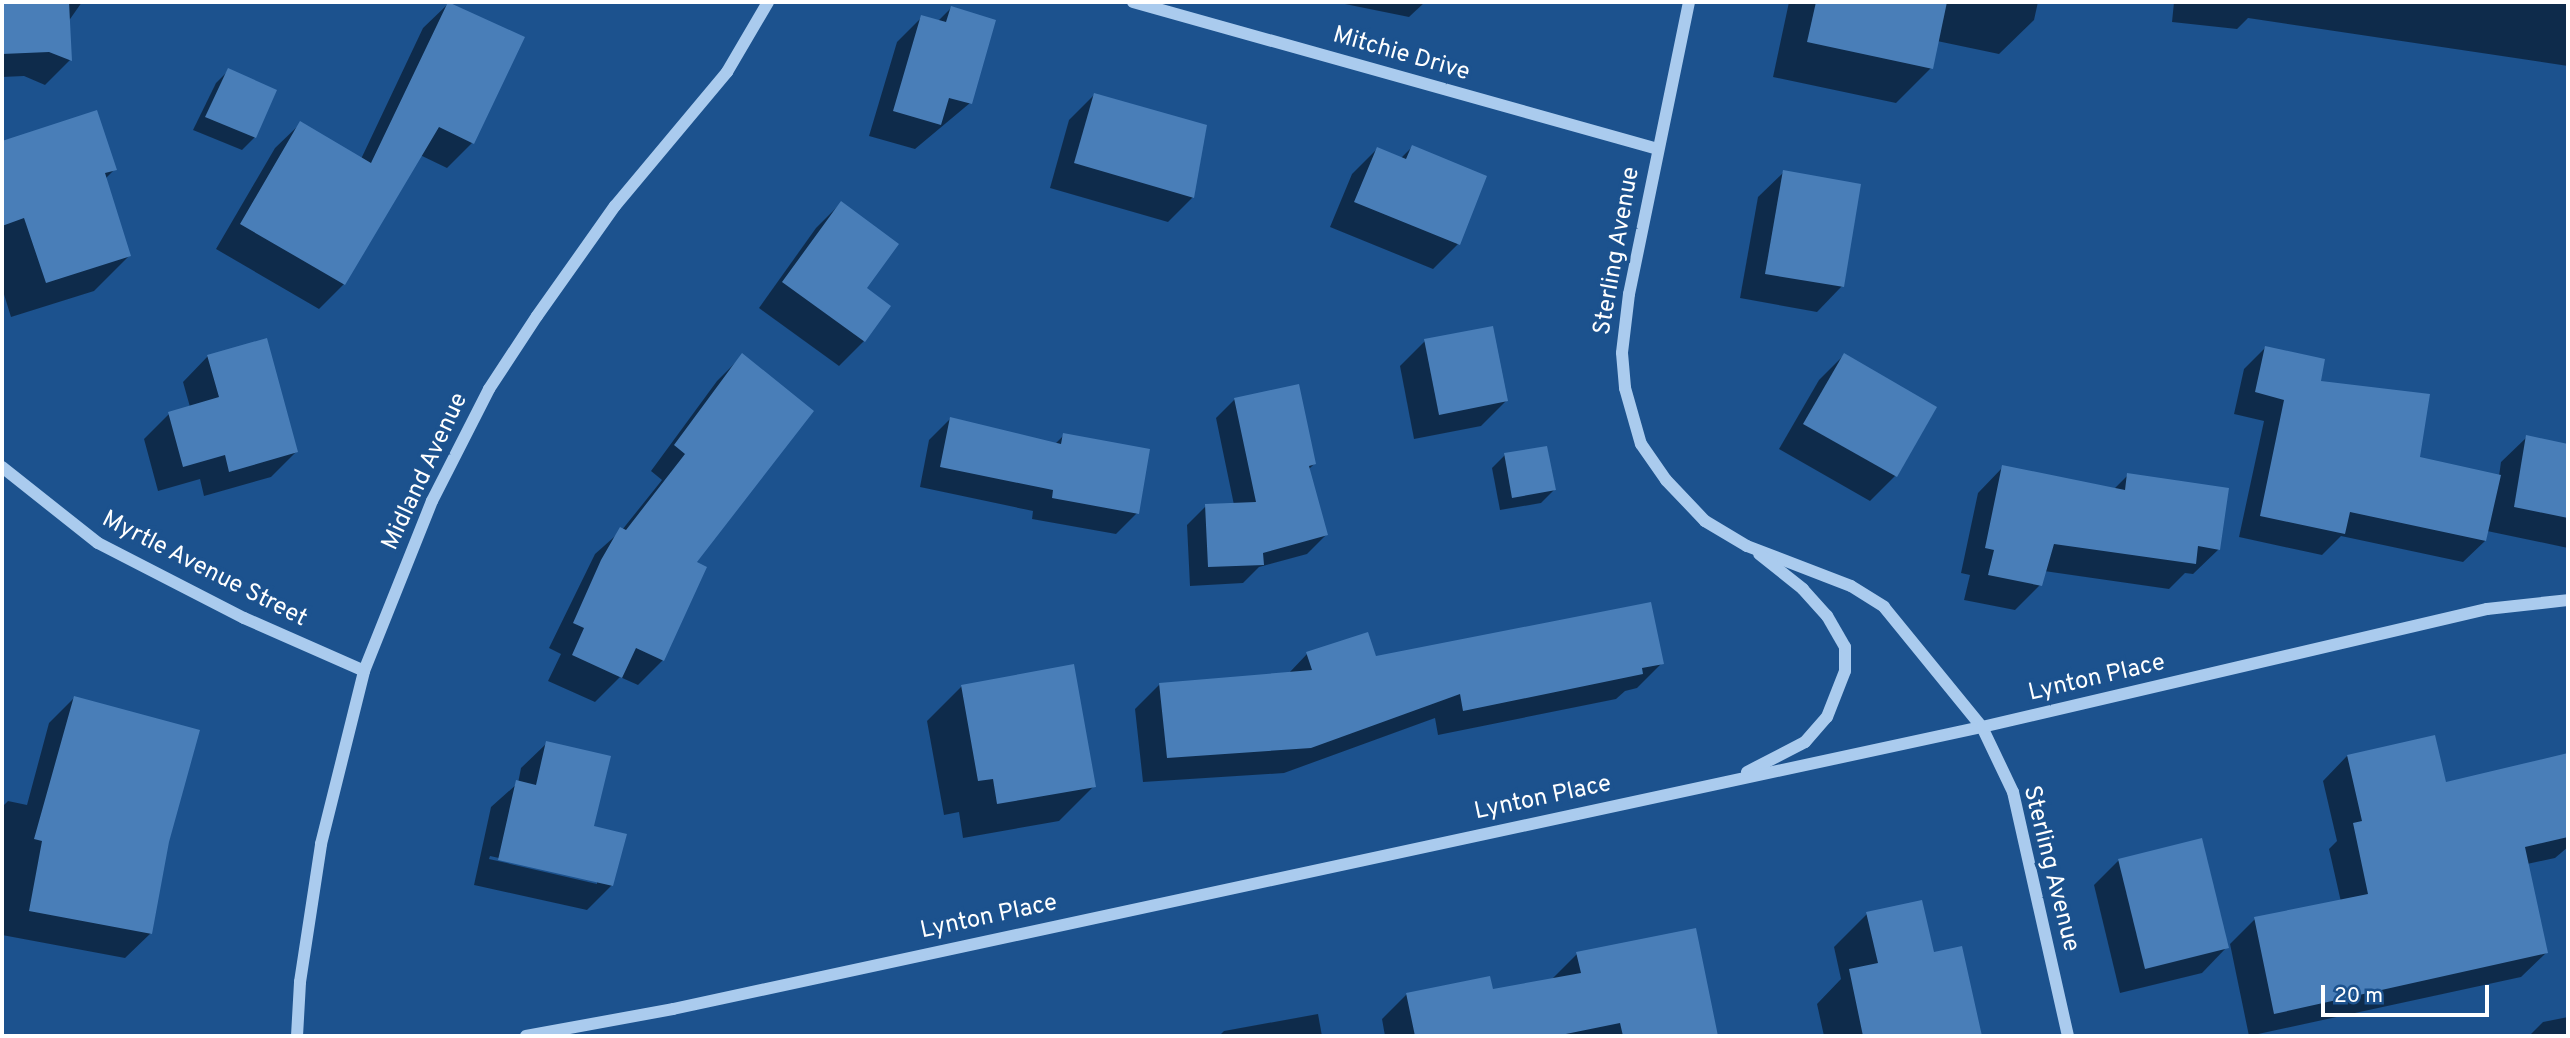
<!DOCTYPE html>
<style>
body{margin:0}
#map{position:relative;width:2570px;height:1038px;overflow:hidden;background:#1c528e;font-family:Overpass,sans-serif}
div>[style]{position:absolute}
.shadow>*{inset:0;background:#0007}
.building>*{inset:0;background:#497eb8}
.minor>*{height:12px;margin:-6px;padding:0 6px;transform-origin:6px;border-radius:6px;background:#aacbee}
span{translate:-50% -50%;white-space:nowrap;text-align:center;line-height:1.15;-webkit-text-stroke:7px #1c528e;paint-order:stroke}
.street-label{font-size:24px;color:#fff}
.frame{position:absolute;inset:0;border:4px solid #fff;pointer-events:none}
.scale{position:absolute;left:2321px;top:985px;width:168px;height:32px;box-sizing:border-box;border:4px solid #fff;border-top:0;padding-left:9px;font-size:21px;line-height:24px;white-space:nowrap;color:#fff;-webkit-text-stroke:5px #1c528e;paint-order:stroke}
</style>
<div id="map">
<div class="shadow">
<div style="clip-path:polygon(2px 2px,82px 2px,68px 22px,70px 60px,45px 85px,24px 76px,2px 77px)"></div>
<div style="clip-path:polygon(1335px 2px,1425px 2px,1409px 17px)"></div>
<div style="clip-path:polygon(1789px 2px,2038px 2px,2034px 20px,1999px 54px,1937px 41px,1931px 68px,1896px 103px,1773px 77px)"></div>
<div style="clip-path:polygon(2174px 2px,2568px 2px,2568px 66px,2248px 18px,2237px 29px,2172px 22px)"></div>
<div style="clip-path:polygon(449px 3px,472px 143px,447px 168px,420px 155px,344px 284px,319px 309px,216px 249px,275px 148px,301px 123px,361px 159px,423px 28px)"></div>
<div style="clip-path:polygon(951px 8px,970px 103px,915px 149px,869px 136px,897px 42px,922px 17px,938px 21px)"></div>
<div style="clip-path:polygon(229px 70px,255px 137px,242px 150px,193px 130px,216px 83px)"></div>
<div style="clip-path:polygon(1094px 95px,1193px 197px,1168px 222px,1050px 188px,1069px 120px)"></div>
<div style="clip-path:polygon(96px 112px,115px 169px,105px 179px,129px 256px,94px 291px,11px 317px,2px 288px,2px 143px)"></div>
<div style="clip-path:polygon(1412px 147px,1458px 244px,1433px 269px,1330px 227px,1352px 174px,1377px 149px,1400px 159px)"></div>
<div style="clip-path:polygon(1784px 172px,1842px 286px,1817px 312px,1740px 298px,1758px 197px)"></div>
<div style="clip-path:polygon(841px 203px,865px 288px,864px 341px,839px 366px,759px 308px,816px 228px)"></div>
<div style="clip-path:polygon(1425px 341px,1506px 401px,1481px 426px,1414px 439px,1400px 366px)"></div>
<div style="clip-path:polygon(2265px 348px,2418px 459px,2499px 476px,2501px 462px,2527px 437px,2568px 445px,2568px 548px,2487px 531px,2485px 541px,2463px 562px,2341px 536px,2322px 555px,2239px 537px,2264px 421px,2234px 414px,2244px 369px)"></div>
<div style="clip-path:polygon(1844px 355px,1935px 407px,1895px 476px,1870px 501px,1779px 449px,1819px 380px)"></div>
<div style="clip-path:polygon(208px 356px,296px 452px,271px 477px,204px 496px,200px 479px,158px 491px,144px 439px,169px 414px,190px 407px,183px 382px)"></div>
<div style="clip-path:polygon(742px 356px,694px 563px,663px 660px,638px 685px,620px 677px,595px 702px,548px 681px,561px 654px,549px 648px,595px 554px,622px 530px,662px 480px,651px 471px,717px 381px)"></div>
<div style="clip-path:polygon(1235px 399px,1314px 464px,1308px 470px,1326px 535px,1307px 554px,1259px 567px,1243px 583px,1190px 586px,1187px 525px,1206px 506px,1234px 505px,1216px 418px)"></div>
<div style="clip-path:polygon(950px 419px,1055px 444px,1064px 435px,1137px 513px,1116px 534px,1032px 519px,1033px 511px,920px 487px,929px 440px)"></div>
<div style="clip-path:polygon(1505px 455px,1554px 490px,1541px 503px,1500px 510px,1492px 468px)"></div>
<div style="clip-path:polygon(2003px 467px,2113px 490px,2128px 475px,2219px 549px,2193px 574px,2185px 573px,2169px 589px,2044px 571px,2040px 585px,2015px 610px,1964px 600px,1970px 575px,1961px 573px,1978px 493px)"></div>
<div style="clip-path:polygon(1307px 654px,1375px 658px,1662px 663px,1637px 688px,1625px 691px,1616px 699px,1438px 735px,1435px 718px,1284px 773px,1143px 782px,1135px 709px,1160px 684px,1288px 674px)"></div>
<div style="clip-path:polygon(962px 686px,1094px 786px,1059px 821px,963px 838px,959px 812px,944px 815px,927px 721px)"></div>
<div style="clip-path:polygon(74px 698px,151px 933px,125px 958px,2px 935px,2px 807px,8px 801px,27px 805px,49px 723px)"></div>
<div style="clip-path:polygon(evenodd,547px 743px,592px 828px,612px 885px,587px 910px,474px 885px,491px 807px,518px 783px,521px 768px,547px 743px,490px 856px,597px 880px,597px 884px,489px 859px,490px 856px)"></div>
<div style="clip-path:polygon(2347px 756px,2444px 784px,2568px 763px,2568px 847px,2555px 858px,2527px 864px,2546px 953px,2521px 977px,2249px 1036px,2230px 944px,2255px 919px,2341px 902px,2329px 849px,2337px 841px,2323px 781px)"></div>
<div style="clip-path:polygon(2119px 860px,2227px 947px,2202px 973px,2120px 993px,2094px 885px)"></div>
<div style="clip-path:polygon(1867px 914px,1932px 954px,1960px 948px,1980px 1036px,1824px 1036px,1817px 1004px,1841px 979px,1834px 947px)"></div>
<div style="clip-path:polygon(1577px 954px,1714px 1024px,1701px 1036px,1385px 1036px,1382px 1019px,1407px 994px,1492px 991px,1552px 979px)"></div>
<div style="clip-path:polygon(1318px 1014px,1322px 1036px,1219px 1036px,1224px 1031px)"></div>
<div style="clip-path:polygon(2568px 1017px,2568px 1036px,2529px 1036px,2543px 1022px)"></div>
</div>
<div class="building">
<div style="clip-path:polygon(2px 2px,69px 2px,72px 61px,49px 52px,2px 54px)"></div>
<div style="clip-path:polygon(448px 2px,525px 37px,474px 144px,439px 127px,345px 285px,240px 224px,300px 121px,371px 163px)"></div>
<div style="clip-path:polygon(1816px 2px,1947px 2px,1933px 69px,1807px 42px)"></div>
<div style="clip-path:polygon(951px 6px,996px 20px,972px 104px,949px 98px,941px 125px,893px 111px,921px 15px,946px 22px)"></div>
<div style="clip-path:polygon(228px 68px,277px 90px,256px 138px,205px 117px)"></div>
<div style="clip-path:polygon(1094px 93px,1207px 125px,1194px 198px,1074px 163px)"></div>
<div style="clip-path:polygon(97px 110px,117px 170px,105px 173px,131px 256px,46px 283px,24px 218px,2px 226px,2px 141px)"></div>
<div style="clip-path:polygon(1412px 145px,1487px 176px,1460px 245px,1354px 202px,1377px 147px,1406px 159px)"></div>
<div style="clip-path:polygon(1783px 170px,1861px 184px,1844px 287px,1765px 274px)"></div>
<div style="clip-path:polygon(841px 201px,899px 244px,867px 288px,891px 306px,865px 342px,782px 282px)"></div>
<div style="clip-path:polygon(1493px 326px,1508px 401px,1439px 415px,1424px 339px)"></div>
<div style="clip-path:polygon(267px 338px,298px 452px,229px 472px,225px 455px,183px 467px,168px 412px,219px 397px,207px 355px)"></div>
<div style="clip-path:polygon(2265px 346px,2325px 359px,2321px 381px,2430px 394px,2420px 457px,2501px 475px,2486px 541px,2350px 512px,2345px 534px,2260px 516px,2284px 400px,2255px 392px)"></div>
<div style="clip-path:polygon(742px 353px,814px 411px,697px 562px,707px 567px,664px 661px,636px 648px,622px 678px,572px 655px,584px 628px,573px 623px,601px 560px,620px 527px,626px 530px,685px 454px,674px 445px)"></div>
<div style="clip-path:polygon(1844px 353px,1937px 407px,1897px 477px,1803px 424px)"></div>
<div style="clip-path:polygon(1299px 384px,1316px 464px,1309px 466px,1328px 535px,1263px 553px,1264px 565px,1208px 567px,1205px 504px,1256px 502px,1234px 398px)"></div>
<div style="clip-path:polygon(950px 417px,1061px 444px,1063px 433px,1150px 449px,1139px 514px,1052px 498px,1053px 490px,940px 467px)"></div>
<div style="clip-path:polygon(2526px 435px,2568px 444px,2568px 518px,2514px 507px)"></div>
<div style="clip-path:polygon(1547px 446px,1556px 490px,1512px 498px,1504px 453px)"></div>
<div style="clip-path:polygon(2002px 465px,2125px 490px,2127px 473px,2229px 488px,2220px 550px,2198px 546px,2196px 564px,2054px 544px,2042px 586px,1988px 575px,1994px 550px,1985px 548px)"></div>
<div style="clip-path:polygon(1651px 602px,1664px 664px,1642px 668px,1643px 674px,1463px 711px,1460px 694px,1311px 748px,1167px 758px,1159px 683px,1312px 670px,1306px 652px,1368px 632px,1376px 656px)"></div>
<div style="clip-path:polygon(1074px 664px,1096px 787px,997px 804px,993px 779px,978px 781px,961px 685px)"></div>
<div style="clip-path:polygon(74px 696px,200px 730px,169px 842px,152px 934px,29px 911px,42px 841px,34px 839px)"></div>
<div style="clip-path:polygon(2435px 735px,2446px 782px,2568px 753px,2568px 837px,2525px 847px,2548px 953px,2274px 1014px,2254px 917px,2368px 894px,2353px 823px,2362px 821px,2347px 755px)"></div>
<div style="clip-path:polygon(546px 741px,611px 756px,594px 826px,627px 834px,613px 886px,498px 860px,516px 780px,536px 785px)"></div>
<div style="clip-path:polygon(2202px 838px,2229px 948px,2145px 969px,2118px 859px)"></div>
<div style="clip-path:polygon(1922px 900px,1934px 952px,1962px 946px,1982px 1036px,1863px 1036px,1849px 969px,1878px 963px,1866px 912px)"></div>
<div style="clip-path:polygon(1696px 928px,1718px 1036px,1623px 1036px,1620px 1023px,1556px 1036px,1415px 1036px,1406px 993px,1490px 976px,1493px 989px,1581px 973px,1576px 952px)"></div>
</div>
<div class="minor">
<div style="left:1133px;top:2px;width:545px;rotate:15.64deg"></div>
<div style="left:1689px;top:2px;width:298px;rotate:101.6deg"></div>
<div style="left:1629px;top:294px;width:59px;rotate:96.8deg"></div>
<div style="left:1622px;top:353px;width:35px;rotate:85deg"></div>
<div style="left:1625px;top:388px;width:58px;rotate:74.1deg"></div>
<div style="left:1641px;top:444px;width:44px;rotate:55.2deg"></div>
<div style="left:1666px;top:480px;width:57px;rotate:46.4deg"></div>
<div style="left:1705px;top:521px;width:49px;rotate:30.8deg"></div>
<div style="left:1747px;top:546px;width:111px;rotate:21deg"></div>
<div style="left:1851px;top:586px;width:39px;rotate:32deg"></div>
<div style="left:1884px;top:607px;width:155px;rotate:50.8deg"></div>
<div style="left:1982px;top:727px;width:72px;rotate:64.5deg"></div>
<div style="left:2013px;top:792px;width:250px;rotate:77.3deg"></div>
<div style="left:2px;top:467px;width:122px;rotate:38.4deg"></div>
<div style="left:98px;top:543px;width:164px;rotate:27.2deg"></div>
<div style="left:244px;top:618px;width:131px;rotate:23.8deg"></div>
<div style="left:1747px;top:772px;width:65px;rotate:-27.3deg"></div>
<div style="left:1805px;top:742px;width:33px;rotate:-49deg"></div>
<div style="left:1827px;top:717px;width:49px;rotate:-68.6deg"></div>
<div style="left:1845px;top:671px;width:24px;rotate:-90deg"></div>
<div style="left:1845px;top:647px;width:36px;rotate:-120deg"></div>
<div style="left:1827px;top:616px;width:36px;rotate:-132deg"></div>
<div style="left:1803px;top:589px;width:56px;rotate:-141.5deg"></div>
<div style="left:297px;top:1036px;width:54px;rotate:-86.8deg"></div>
<div style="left:300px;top:982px;width:140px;rotate:-81.3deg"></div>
<div style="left:321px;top:844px;width:178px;rotate:-76deg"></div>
<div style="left:364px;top:671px;width:183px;rotate:-68.2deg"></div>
<div style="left:432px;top:501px;width:126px;rotate:-63deg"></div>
<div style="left:489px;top:389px;width:87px;rotate:-56.7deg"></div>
<div style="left:537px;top:316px;width:135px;rotate:-54.7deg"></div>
<div style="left:615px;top:206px;width:175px;rotate:-50.1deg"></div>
<div style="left:727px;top:72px;width:81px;rotate:-59.6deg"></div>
<div style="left:526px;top:1036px;width:149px;rotate:-10.4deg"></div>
<div style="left:673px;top:1009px;width:1339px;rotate:-12.16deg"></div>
<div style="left:1982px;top:727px;width:519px;rotate:-13.15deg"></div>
<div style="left:2487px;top:609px;width:81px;rotate:-6.3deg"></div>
</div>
<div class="street-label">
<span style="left:1401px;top:55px;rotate:16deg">Mitchie Drive</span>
<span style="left:1618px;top:251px;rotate:-80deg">Sterling Avenue</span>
<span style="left:426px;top:472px;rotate:-65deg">Midland Avenue</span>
<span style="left:204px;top:570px;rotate:27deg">Myrtle Avenue Street</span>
<span style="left:2097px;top:679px;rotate:-13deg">Lynton Place</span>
<span style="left:1543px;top:799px;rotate:-12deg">Lynton Place</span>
<span style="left:2050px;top:869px;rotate:76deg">Sterling Avenue</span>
<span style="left:989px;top:918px;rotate:-12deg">Lynton Place</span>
</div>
<div class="frame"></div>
<div class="scale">20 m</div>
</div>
